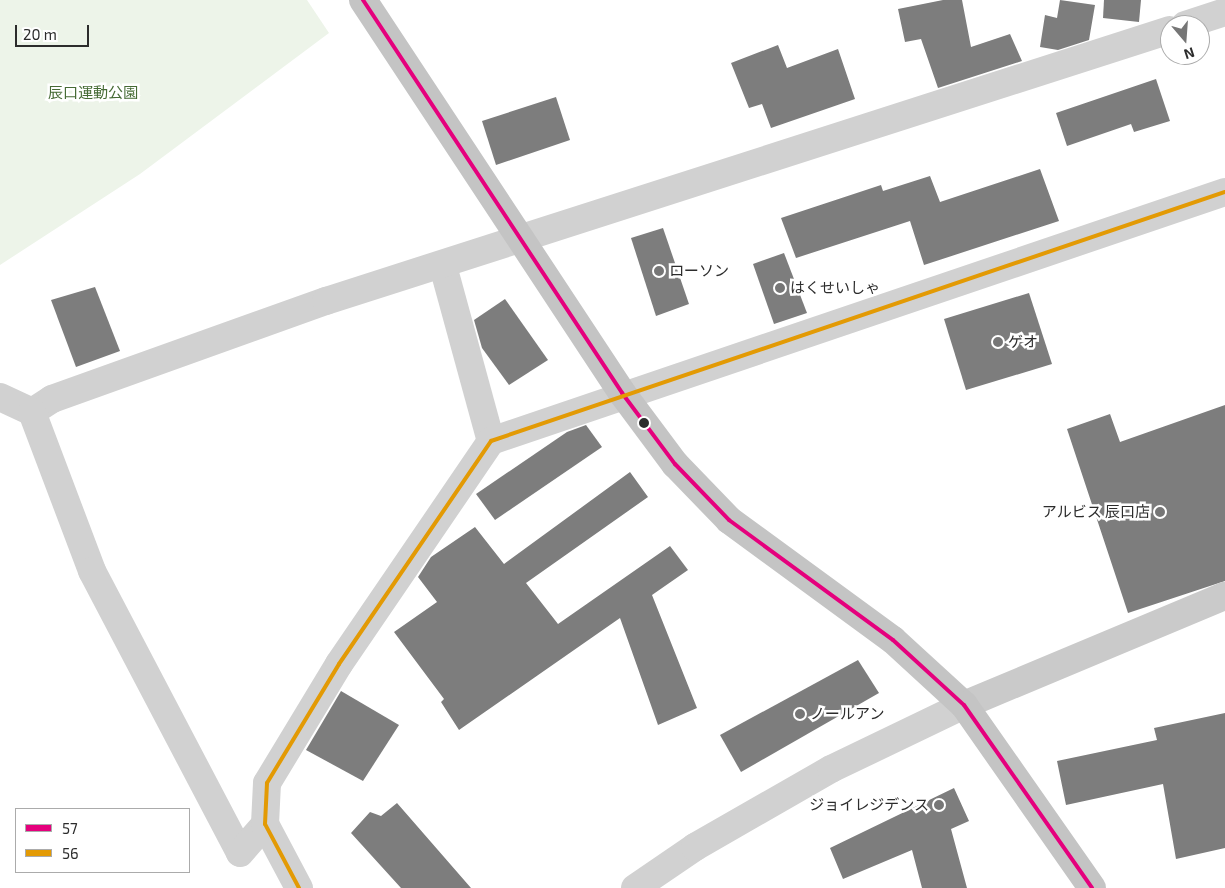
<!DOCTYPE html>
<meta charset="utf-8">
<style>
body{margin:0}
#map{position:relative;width:1225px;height:888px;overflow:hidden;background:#fff;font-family:"Exo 2","Noto Sans JP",sans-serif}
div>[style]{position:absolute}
.green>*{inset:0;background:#edf4e9}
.building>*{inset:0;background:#7d7d7d}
.street>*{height:28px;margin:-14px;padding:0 14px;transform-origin:14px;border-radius:14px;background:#d1d1d1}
.secondary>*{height:28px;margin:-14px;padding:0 14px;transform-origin:14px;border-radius:14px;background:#cacaca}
.primary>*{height:28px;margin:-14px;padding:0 14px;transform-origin:14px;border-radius:14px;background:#c4c4c4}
.bus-1>*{height:4px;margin:-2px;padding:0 2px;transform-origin:2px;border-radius:2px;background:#e5007d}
.bus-2>*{height:4px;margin:-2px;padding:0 2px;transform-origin:2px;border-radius:2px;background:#e39a04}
.dots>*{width:14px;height:14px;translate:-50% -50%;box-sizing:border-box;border:2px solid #fff;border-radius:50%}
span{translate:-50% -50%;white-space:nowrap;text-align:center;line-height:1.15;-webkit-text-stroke:5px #fff;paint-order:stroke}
.park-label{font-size:15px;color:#466b35}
.poi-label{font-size:15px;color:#2c2c2c}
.left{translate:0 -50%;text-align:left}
.right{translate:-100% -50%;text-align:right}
.legend{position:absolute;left:15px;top:808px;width:175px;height:65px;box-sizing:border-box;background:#fff;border:1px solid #ababab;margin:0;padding:6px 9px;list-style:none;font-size:15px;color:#2c2c2c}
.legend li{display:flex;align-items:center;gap:10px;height:25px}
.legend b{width:25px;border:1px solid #ababab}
.north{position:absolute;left:1160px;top:15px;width:50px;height:50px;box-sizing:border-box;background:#fff;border:1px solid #ababab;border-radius:50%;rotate:162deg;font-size:14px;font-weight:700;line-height:20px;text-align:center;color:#2c2c2c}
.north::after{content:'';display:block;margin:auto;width:18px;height:22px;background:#767676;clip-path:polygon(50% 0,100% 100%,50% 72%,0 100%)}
.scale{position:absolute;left:15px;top:25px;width:74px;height:22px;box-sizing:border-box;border:2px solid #2c2c2c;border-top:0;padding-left:6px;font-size:15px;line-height:18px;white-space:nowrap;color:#2c2c2c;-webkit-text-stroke:4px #fff;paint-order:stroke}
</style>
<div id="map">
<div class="green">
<div style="clip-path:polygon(0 0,307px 0,329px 33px,140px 174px,0 265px)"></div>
</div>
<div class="building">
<div style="clip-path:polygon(943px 0,962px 0,971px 47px,1010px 34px,1022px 61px,938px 88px,921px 39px,905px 42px,898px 9px)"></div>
<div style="clip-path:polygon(1060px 0,1095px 5px,1089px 40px,1058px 50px,1040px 47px,1045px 15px,1057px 18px)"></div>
<div style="clip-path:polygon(1104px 0,1141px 0,1139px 22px,1103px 18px)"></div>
<div style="clip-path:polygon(778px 45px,787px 68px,838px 49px,855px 99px,771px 128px,762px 104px,749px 108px,731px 63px)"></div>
<div style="clip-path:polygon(1156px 79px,1170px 121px,1134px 132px,1131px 124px,1067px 146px,1056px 113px)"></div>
<div style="clip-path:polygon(556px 97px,570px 140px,496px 165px,482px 121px)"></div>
<div style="clip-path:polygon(1040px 169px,1059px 221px,924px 265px,910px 221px,796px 258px,781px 218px,881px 185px,883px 191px,930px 176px,940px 202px)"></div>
<div style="clip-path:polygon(663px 228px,689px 304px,656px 316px,631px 238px)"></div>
<div style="clip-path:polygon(784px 253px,807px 313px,774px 324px,753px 264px)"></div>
<div style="clip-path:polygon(95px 287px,120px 351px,76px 367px,51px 300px)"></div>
<div style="clip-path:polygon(1029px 293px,1052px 364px,966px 390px,944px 319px)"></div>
<div style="clip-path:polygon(505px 299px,548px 360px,509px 385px,482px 348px,474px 320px)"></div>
<div style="clip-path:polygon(1225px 405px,1225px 581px,1128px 613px,1067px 429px,1110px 414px,1120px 442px)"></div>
<div style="clip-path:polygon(586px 425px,602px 447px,495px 520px,476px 494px,567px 432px)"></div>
<div style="clip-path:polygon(630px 472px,648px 497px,526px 583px,558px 624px,670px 546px,688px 570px,652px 595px,697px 708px,658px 725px,620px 618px,459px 730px,441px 702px,444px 699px,394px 632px,437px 602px,418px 577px,431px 557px,475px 527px,504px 564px)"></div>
<div style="clip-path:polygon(858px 660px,879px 693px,741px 772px,720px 735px)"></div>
<div style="clip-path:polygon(341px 691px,399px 725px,363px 781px,306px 750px)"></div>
<div style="clip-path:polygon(1225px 713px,1225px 848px,1176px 859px,1163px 784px,1066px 805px,1057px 761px,1157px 740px,1154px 728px)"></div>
<div style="clip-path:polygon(954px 788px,969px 821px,951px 829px,967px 888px,922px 888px,912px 850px,843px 879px,830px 848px)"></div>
<div style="clip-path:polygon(397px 803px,471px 888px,401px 888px,351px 833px,370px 812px,381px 816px)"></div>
</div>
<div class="street">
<div style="left:1185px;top:25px;width:42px;rotate:-18deg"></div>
<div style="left:443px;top:266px;width:181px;rotate:74.7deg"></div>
<div style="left:0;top:397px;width:35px;rotate:25deg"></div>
<div style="left:32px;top:412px;width:24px;rotate:-33deg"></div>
<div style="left:52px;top:399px;width:291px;rotate:-19.7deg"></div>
<div style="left:326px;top:301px;width:886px;rotate:-17.8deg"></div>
<div style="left:32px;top:412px;width:170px;rotate:69.3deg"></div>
<div style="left:92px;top:571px;width:318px;rotate:62.3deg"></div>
<div style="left:240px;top:853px;width:38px;rotate:-49deg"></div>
<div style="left:299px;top:888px;width:72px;rotate:-118deg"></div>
<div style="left:265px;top:824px;width:41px;rotate:-87.2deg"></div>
<div style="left:267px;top:783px;width:139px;rotate:-58.8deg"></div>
<div style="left:339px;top:664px;width:270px;rotate:-55.7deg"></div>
<div style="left:491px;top:441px;width:775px;rotate:-18.74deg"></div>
<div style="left:635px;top:888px;width:73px;rotate:-34.3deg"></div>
<div style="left:695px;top:847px;width:157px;rotate:-29.8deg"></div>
<div style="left:831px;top:769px;width:148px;rotate:-25.7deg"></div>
</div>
<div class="secondary">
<div style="left:964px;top:705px;width:283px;rotate:-22.7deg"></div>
</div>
<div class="primary">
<div style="left:363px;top:0;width:471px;rotate:56.6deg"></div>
<div style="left:622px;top:393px;width:89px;rotate:53.3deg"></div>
<div style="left:675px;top:464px;width:78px;rotate:46deg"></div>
<div style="left:729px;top:520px;width:203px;rotate:36.2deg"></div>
<div style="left:893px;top:640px;width:96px;rotate:42.5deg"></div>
<div style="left:964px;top:705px;width:223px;rotate:55deg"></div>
</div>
<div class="bus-1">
<div style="left:363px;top:0;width:471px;rotate:56.6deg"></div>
<div style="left:622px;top:393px;width:89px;rotate:53.3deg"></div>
<div style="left:675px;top:464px;width:78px;rotate:46deg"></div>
<div style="left:729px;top:520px;width:203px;rotate:36.2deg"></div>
<div style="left:893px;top:640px;width:96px;rotate:42.5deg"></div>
<div style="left:964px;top:705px;width:223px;rotate:55deg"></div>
</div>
<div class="bus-2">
<div style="left:299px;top:888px;width:72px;rotate:-118deg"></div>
<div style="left:265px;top:824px;width:41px;rotate:-87.2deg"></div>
<div style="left:267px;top:783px;width:139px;rotate:-58.8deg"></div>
<div style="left:339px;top:664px;width:270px;rotate:-55.7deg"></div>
<div style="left:491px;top:441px;width:775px;rotate:-18.74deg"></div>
</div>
<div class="dots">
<div style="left:659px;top:271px;background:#767676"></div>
<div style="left:780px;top:288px;background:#767676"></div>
<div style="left:998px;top:342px;background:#767676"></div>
<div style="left:644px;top:423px;background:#2c2c2c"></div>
<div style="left:1160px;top:512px;background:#767676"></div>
<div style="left:800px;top:714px;background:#767676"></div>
<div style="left:939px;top:805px;background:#767676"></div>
</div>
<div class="park-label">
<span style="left:93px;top:93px">辰口運動公園</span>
</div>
<div class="poi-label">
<span class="left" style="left:669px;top:271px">ローソン</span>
<span class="left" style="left:790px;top:288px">はくせいしゃ</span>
<span class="left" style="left:1008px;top:342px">ゲオ</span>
<span class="right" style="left:1150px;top:512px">アルビス 辰口店</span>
<span class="left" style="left:810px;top:714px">ノールアン</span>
<span class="right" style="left:929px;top:805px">ジョイレジデンス</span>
</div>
<ul class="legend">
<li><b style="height:6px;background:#e5007d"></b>57</li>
<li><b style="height:6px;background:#e39a04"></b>56</li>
</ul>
<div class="north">N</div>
<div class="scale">20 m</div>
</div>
